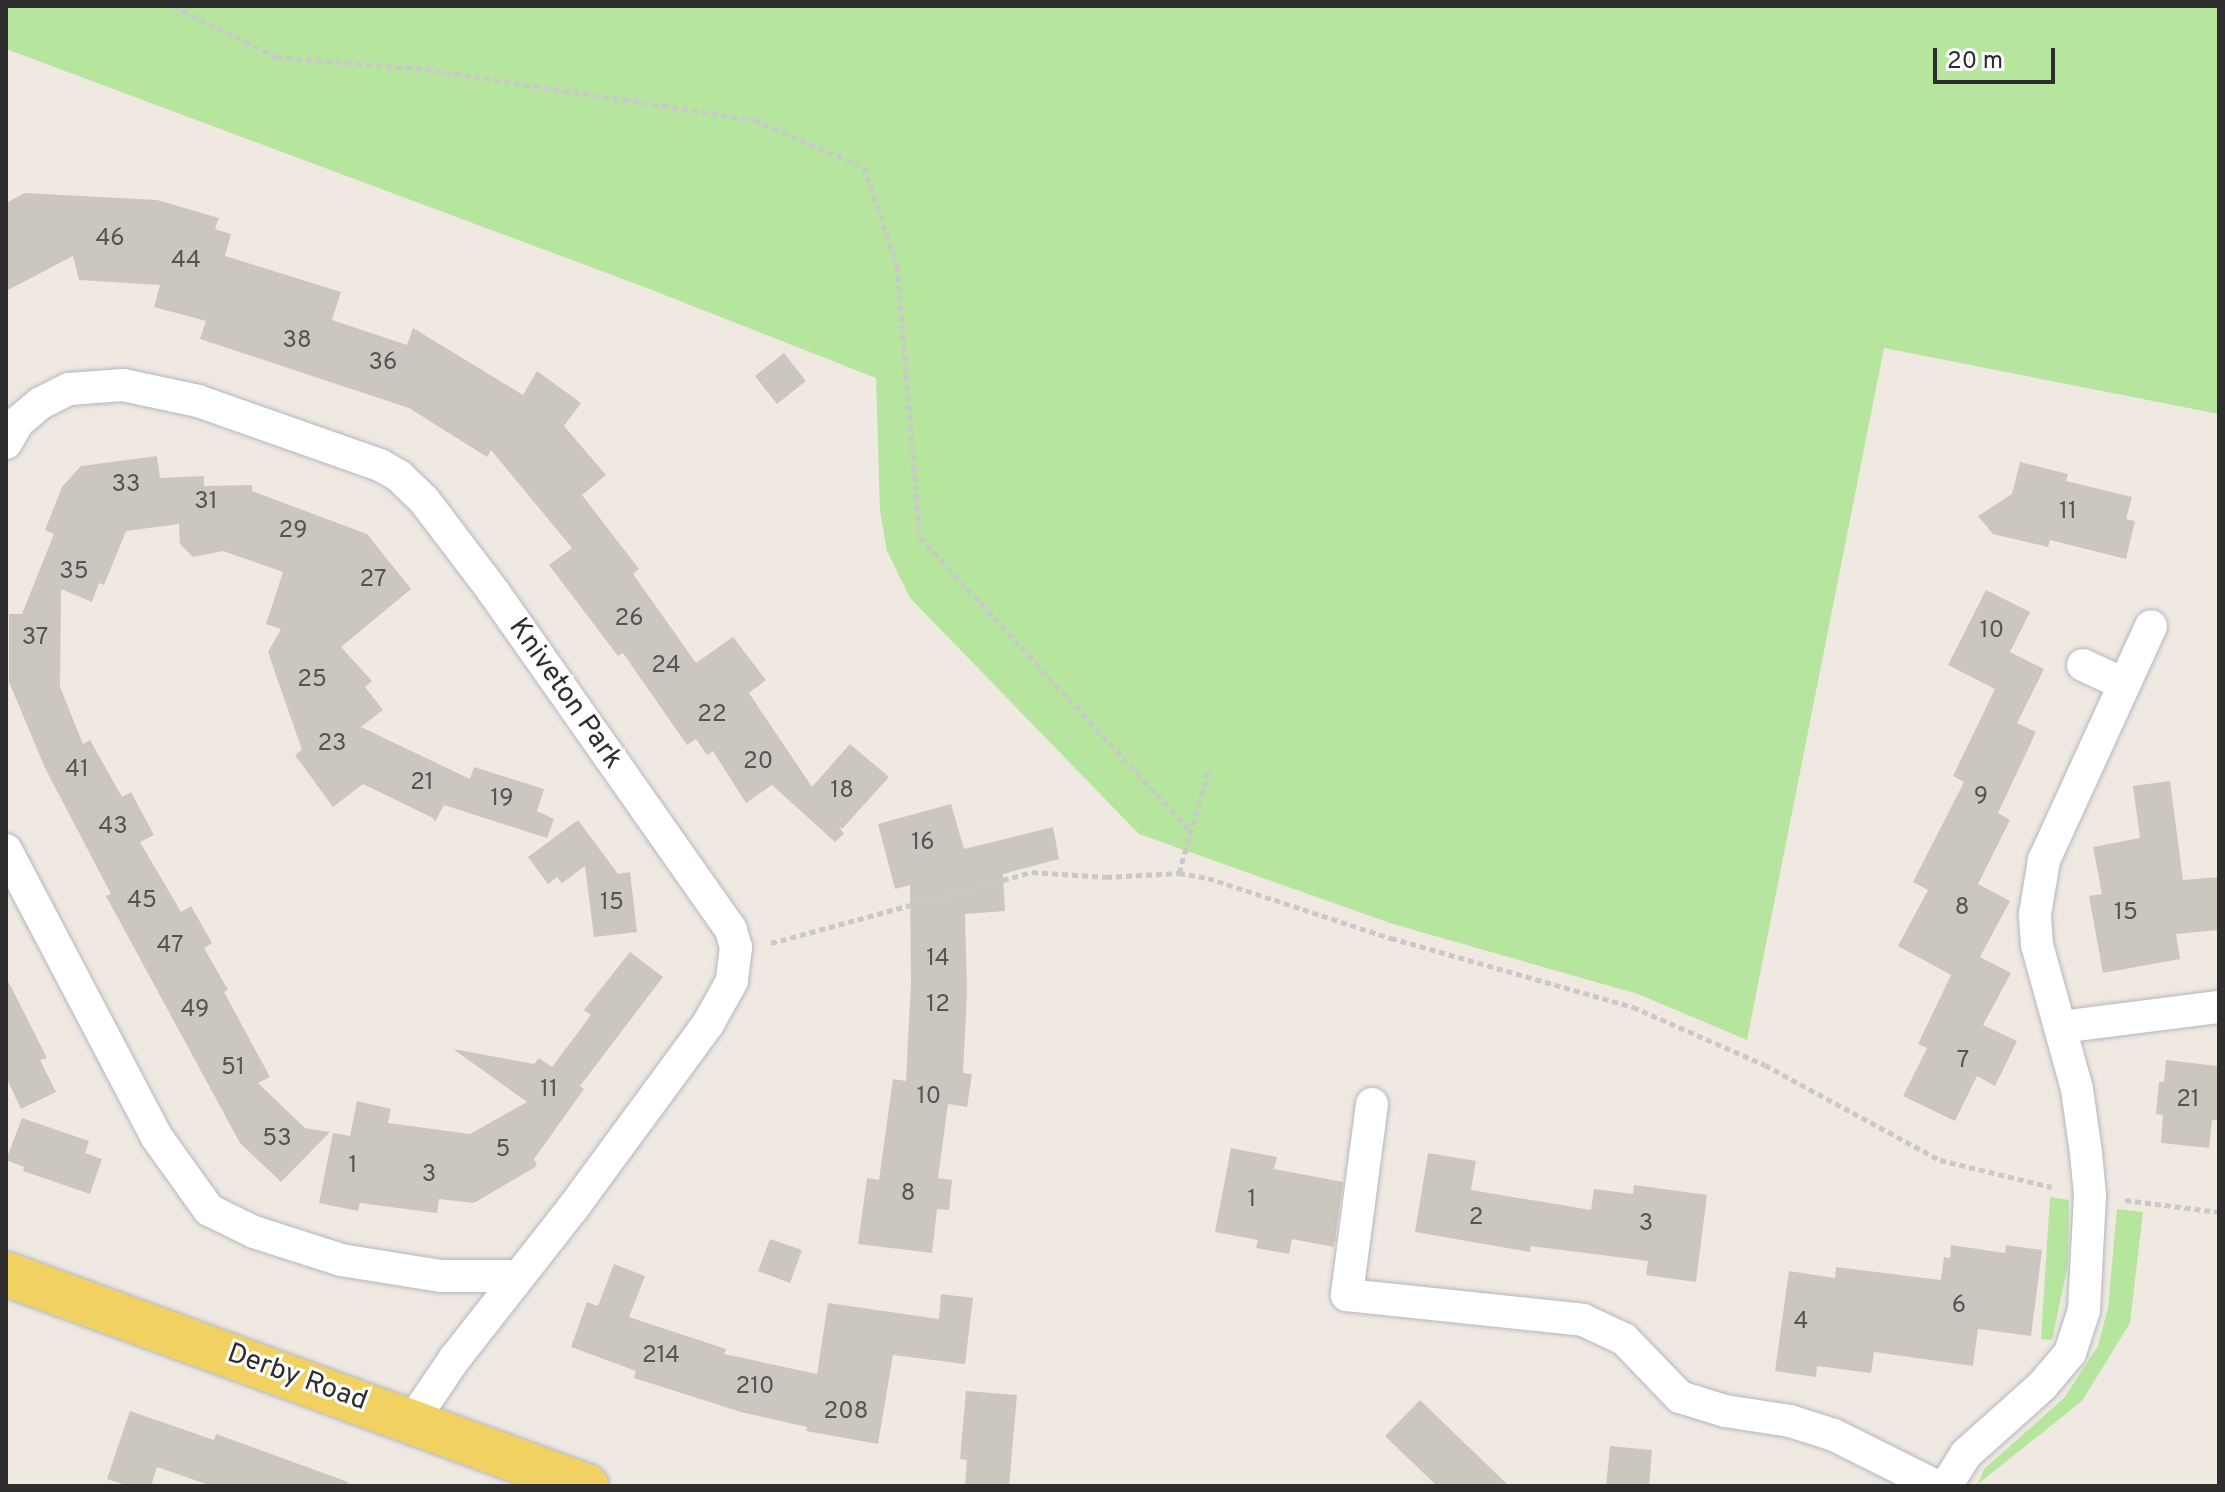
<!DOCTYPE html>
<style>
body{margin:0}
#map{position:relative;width:2225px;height:1492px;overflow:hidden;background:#efe9e1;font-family:Overpass,sans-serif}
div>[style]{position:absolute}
.green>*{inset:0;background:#b6e59e}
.building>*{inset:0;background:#cbc7bf}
.path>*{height:5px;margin-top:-2.5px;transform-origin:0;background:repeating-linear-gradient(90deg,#c9c9c9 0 6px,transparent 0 10px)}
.roads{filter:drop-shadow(0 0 2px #b4b7c1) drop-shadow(0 0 2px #b4b7c1)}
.street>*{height:32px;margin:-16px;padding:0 16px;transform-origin:16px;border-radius:16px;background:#fff}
.primary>*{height:44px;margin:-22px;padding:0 22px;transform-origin:22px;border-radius:22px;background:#f2d163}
span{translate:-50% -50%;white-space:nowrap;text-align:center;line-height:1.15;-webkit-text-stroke:6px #fff;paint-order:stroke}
.number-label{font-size:24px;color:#555452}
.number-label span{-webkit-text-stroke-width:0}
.street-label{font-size:28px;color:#2e2e2e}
.frame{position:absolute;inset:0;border:8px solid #2e2e2e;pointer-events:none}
.scale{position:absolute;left:1933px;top:48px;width:122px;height:36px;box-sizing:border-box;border:4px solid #2e2e2e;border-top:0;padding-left:10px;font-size:24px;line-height:28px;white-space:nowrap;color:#2e2e2e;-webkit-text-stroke:6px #fff;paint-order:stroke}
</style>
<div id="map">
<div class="green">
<div style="clip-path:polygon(6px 6px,2219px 6px,2219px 414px,1884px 348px,1747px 1040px,1638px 994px,1393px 924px,1139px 834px,910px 598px,887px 551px,880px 511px,876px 378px,639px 285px,6px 49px)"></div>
<div style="clip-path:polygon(2050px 1197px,2069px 1200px,2068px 1264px,2052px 1340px,2041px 1339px)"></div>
<div style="clip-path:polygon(2117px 1209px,2143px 1212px,2130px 1323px,2082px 1401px,1978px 1484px,1984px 1469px,2064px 1398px,2098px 1346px,2108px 1308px)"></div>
</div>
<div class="building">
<div style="clip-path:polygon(25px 193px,157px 200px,219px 218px,215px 229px,231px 234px,225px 256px,341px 292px,332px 320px,407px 345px,413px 328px,523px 395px,537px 371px,581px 403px,564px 426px,606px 475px,582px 495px,639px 569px,633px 574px,696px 663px,733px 637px,766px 680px,749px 693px,812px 787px,850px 744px,889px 777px,842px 829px,838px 825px,844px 834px,835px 842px,772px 785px,746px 803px,713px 751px,707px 755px,696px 739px,687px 745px,623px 653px,618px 656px,549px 565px,572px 548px,491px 450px,487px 457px,409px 408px,200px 339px,206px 321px,154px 307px,160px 285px,79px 280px,73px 256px,6px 291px,6px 203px)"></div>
<div style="clip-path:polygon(784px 353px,806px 381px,777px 404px,755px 376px)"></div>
<div style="clip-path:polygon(157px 456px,160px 478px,204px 476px,204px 486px,252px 485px,252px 491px,367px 534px,411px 589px,341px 647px,372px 681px,365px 687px,383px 710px,361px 727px,470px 779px,474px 767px,544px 789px,537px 811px,554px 819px,547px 838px,444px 805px,435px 822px,433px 818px,363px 784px,333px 807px,295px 755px,302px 750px,268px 652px,281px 629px,266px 624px,283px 572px,223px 551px,193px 557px,180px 544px,179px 524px,126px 531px,104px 585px,99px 583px,92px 602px,61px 589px,60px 687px,83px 744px,90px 740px,122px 797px,131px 792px,154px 835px,140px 842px,181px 912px,191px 906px,212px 943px,204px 948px,228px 990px,224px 992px,270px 1077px,258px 1083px,305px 1128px,330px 1132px,281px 1182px,240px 1143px,106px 896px,111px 894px,45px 768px,9px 682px,9px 614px,22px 614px,54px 534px,45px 530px,62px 487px,81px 466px)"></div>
<div style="clip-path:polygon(2020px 462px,2068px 474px,2066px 481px,2132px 497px,2126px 519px,2135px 521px,2126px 559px,2050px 540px,2048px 547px,1993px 534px,1978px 516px,2012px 494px)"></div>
<div style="clip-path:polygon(1986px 590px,2030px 612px,2010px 652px,2044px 669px,2017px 723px,2036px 732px,1998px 813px,2010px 820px,1978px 884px,2010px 901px,1980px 957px,2011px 973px,1983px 1025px,2017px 1041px,1995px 1086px,1977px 1076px,1955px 1121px,1903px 1096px,1927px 1048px,1918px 1044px,1951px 975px,1898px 946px,1928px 890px,1913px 882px,1964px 782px,1953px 776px,1995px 689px,1948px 665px)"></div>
<div style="clip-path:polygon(2170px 781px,2183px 880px,2219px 877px,2219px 930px,2176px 934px,2180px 959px,2103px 973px,2089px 896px,2102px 894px,2093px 847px,2140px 838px,2133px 786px)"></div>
<div style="clip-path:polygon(951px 804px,964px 849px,1053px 827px,1059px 859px,1003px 874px,1005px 911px,965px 914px,967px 992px,963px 1073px,972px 1074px,967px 1107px,948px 1104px,938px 1178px,952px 1180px,949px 1210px,937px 1209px,932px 1253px,858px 1244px,867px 1178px,879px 1180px,893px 1079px,906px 1081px,911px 982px,910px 885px,895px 889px,878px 824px)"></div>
<div style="clip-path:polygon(578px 820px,618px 874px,630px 872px,637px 932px,594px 937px,585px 866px,562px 883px,557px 877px,548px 884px,528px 857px)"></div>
<div style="clip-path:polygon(630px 952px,663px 977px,580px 1086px,584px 1089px,534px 1159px,537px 1166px,474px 1203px,439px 1199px,437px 1213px,360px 1203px,358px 1211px,319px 1203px,333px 1133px,350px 1136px,357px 1101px,391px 1109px,388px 1123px,470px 1134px,527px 1102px,453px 1049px,534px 1064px,539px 1058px,552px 1067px,591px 1015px,584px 1010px)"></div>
<div style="clip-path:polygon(6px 977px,47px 1058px,40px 1060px,56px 1092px,21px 1109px,6px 1077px)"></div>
<div style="clip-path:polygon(2166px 1060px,2217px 1066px,2219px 1120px,2212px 1120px,2209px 1148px,2161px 1143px,2163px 1115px,2156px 1114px,2159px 1082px,2164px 1082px)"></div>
<div style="clip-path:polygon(22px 1118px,89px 1141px,85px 1153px,102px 1159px,90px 1194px,23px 1171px,24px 1167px,6px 1160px)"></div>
<div style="clip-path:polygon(1231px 1148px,1277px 1157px,1274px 1169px,1343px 1182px,1334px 1247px,1292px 1239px,1289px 1254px,1256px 1248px,1258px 1240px,1215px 1232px)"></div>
<div style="clip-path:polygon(1428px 1153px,1476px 1161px,1471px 1190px,1591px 1210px,1594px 1189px,1633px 1194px,1634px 1185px,1707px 1195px,1696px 1282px,1646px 1275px,1648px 1261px,1531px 1246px,1530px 1252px,1415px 1232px)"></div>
<div style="clip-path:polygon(770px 1239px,802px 1250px,790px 1283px,758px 1271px)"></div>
<div style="clip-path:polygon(1951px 1245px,2005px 1253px,2006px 1245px,2042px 1250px,2031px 1336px,1978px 1329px,1973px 1366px,1874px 1352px,1871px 1373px,1817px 1366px,1816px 1377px,1775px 1371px,1789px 1271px,1835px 1278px,1836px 1267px,1941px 1280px,1944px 1257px,1950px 1258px)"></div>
<div style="clip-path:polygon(614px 1264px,645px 1276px,629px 1317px,726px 1349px,724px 1354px,817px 1374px,828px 1303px,939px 1319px,941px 1294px,973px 1298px,965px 1364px,893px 1355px,878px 1444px,806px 1431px,807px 1427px,741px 1412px,634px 1378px,636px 1371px,571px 1347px,587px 1302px,598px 1306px)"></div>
<div style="clip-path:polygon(966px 1391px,1017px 1395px,1009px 1486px,965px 1486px,967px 1460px,960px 1459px)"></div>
<div style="clip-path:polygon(1420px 1400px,1509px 1486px,1437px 1486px,1385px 1436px)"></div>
<div style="clip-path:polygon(130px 1411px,214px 1440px,216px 1434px,348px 1482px,348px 1486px,212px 1486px,157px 1467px,151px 1486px,129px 1486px,107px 1479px)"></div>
<div style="clip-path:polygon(1610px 1446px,1652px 1450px,1649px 1486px,1606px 1486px)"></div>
</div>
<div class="path">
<div style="left:173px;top:6px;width:115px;rotate:26.3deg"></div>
<div style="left:276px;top:57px;width:149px;rotate:4.6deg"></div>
<div style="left:425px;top:69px;width:333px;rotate:8.8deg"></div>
<div style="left:754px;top:120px;width:120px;rotate:23.1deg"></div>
<div style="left:864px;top:167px;width:103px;rotate:71.4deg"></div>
<div style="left:897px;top:265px;width:273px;rotate:85.2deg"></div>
<div style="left:920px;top:537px;width:399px;rotate:47.4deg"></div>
<div style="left:1179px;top:873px;width:108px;rotate:-73.9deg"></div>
<div style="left:771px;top:943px;width:270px;rotate:-15.2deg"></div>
<div style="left:1032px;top:872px;width:74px;rotate:3.9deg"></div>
<div style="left:1106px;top:877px;width:73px;rotate:-3.1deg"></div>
<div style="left:1179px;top:873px;width:29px;rotate:10deg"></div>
<div style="left:1208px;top:878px;width:193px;rotate:18.2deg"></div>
<div style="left:1391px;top:938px;width:252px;rotate:15.9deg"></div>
<div style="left:1633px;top:1007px;width:144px;rotate:23.7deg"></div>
<div style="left:1765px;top:1065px;width:199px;rotate:28.5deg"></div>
<div style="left:1940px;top:1160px;width:115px;rotate:13.6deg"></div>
<div style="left:2125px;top:1200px;width:95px;rotate:7.3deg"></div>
</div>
<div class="roads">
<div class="street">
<div style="left:6px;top:443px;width:24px;rotate:-60deg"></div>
<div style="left:18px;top:422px;width:30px;rotate:-40deg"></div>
<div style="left:41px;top:403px;width:31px;rotate:-27deg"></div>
<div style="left:69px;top:389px;width:54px;rotate:-4.2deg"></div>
<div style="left:123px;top:385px;width:77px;rotate:12deg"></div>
<div style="left:198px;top:401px;width:193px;rotate:19.4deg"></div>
<div style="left:380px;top:465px;width:22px;rotate:30deg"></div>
<div style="left:399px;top:476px;width:35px;rotate:44deg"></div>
<div style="left:424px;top:500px;width:114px;rotate:52.8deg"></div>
<div style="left:493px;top:591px;width:414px;rotate:54.9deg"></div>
<div style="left:731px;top:930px;width:18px;rotate:74deg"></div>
<div style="left:736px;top:947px;width:34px;rotate:97deg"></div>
<div style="left:732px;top:981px;width:49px;rotate:119.2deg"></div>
<div style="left:708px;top:1024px;width:230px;rotate:126.3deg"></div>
<div style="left:572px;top:1209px;width:189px;rotate:128.1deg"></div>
<div style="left:455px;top:1358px;width:75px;rotate:124.1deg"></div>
<div style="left:2083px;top:665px;width:45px;rotate:24.9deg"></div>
<div style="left:6px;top:850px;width:323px;rotate:62.3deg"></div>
<div style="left:156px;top:1136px;width:91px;rotate:54.4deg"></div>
<div style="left:209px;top:1210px;width:50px;rotate:26.1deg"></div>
<div style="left:254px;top:1232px;width:91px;rotate:17.8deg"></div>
<div style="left:341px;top:1260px;width:101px;rotate:9.1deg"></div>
<div style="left:441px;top:1276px;width:76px"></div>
<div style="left:2060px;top:1027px;width:160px;rotate:-7.2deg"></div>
<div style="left:1372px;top:1104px;width:193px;rotate:97.5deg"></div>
<div style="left:1347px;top:1295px;width:237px;rotate:6deg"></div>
<div style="left:1583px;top:1320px;width:45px;rotate:24.9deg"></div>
<div style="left:1624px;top:1339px;width:81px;rotate:46deg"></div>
<div style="left:1680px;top:1397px;width:47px;rotate:17.3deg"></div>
<div style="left:1725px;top:1411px;width:66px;rotate:8.7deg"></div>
<div style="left:1790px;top:1421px;width:46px;rotate:17.7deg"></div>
<div style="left:1834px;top:1435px;width:114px;rotate:26.6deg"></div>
<div style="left:1946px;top:1486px;width:38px;rotate:-58deg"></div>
<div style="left:1966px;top:1454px;width:102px;rotate:-41.8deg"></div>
<div style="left:2042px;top:1386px;width:43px;rotate:-49.7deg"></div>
<div style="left:2070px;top:1353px;width:45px;rotate:-72deg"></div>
<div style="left:2084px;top:1310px;width:115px;rotate:-87deg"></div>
<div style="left:2090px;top:1195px;width:42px;rotate:-95.4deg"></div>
<div style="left:2086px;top:1153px;width:65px;rotate:-98deg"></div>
<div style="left:2077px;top:1089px;width:149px;rotate:-105.5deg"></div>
<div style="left:2037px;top:945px;width:31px;rotate:-94deg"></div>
<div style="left:2035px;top:914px;width:55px;rotate:-80.5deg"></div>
<div style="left:2044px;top:860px;width:257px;rotate:-65.4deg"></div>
</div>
<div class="primary">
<div style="left:6px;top:1274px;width:618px;rotate:20.05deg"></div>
</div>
</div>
<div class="number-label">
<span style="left:110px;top:240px">46</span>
<span style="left:186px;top:262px">44</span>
<span style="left:297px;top:342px">38</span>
<span style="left:383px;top:364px">36</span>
<span style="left:126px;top:486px">33</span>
<span style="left:206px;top:503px">31</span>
<span style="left:2068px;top:513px">11</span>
<span style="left:293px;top:532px">29</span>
<span style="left:74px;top:573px">35</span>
<span style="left:373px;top:581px">27</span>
<span style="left:629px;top:620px">26</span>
<span style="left:1992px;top:632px">10</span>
<span style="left:35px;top:639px">37</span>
<span style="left:666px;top:667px">24</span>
<span style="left:312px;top:681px">25</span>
<span style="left:712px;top:716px">22</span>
<span style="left:332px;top:745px">23</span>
<span style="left:758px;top:763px">20</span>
<span style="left:77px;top:771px">41</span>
<span style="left:422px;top:784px">21</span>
<span style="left:842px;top:792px">18</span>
<span style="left:1981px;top:798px">9</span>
<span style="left:502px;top:800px">19</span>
<span style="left:113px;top:828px">43</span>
<span style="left:923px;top:844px">16</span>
<span style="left:142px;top:902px">45</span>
<span style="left:612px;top:904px">15</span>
<span style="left:1962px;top:909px">8</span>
<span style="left:2126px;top:914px">15</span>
<span style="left:170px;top:947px">47</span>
<span style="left:938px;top:960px">14</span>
<span style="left:938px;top:1006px">12</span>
<span style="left:195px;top:1011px">49</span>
<span style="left:1963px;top:1062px">7</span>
<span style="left:233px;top:1069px">51</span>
<span style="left:549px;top:1091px">11</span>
<span style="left:929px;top:1098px">10</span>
<span style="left:2188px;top:1101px">21</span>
<span style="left:277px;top:1140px">53</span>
<span style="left:503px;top:1151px">5</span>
<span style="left:353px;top:1167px">1</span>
<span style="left:429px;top:1176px">3</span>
<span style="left:908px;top:1195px">8</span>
<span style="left:1252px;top:1201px">1</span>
<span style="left:1476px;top:1219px">2</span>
<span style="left:1646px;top:1225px">3</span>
<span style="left:1959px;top:1307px">6</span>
<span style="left:1801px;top:1323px">4</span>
<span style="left:661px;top:1357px">214</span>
<span style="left:755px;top:1388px">210</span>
<span style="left:846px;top:1413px">208</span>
</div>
<div class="street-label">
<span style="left:565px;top:694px;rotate:55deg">Kniveton Park</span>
<span style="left:297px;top:1378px;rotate:20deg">Derby Road</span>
</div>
<div class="frame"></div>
<div class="scale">20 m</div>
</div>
